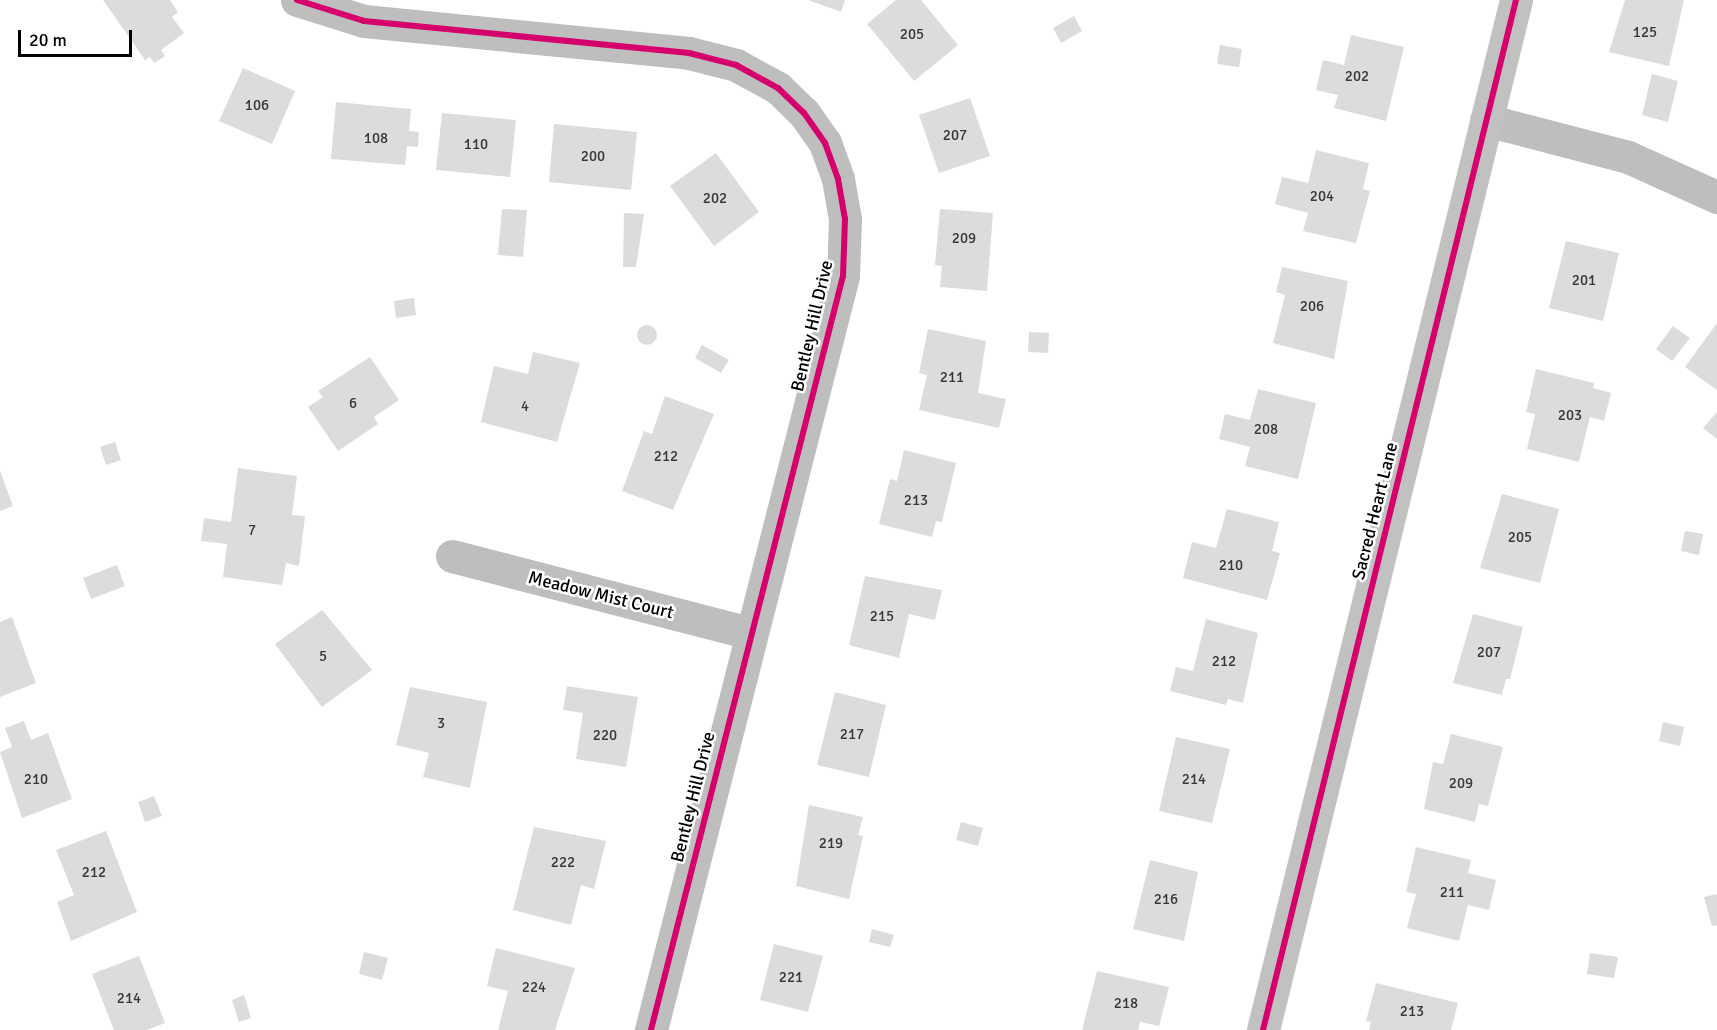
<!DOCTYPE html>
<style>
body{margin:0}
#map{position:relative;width:1717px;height:1030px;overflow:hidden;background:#fff;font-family:Signika,sans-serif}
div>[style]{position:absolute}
.building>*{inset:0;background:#dcdcdc}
.round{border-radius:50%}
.street>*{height:33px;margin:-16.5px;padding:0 16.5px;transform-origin:16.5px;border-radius:16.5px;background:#bebebe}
.secondary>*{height:33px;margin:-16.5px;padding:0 16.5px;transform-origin:16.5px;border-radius:16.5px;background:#c1c1c1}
.cycleway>*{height:6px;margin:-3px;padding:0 3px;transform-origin:3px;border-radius:3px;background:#d6006c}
span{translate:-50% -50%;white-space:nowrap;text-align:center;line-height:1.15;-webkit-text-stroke:5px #fff;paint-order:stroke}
.number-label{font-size:15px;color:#373737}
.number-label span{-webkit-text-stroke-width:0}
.street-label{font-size:18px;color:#000}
.scale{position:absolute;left:18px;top:30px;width:114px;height:27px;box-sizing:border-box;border:3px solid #000;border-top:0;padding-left:8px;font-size:18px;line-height:21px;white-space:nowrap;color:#000;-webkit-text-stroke:4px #fff;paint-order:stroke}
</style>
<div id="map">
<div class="building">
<div style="clip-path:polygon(103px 0,170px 0,178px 12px,172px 17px,184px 33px,161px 50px,165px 56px,154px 63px,150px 57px,145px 60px)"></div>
<div style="clip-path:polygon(808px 0,845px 0,841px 12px)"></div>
<div style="clip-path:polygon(896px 0,921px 0,958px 45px,914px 81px,867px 24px)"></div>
<div style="clip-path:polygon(1625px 0,1684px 0,1669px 66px,1609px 52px)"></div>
<div style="clip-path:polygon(1074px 16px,1082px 31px,1061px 43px,1053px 28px)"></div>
<div style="clip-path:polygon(1351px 35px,1404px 47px,1386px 121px,1334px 108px,1338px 95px,1316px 90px,1323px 60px,1344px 65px)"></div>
<div style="clip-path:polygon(1220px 45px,1242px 49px,1239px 67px,1217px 64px)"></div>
<div style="clip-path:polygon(243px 68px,295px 91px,272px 144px,219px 121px)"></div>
<div style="clip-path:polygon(1652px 74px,1678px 81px,1668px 122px,1642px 115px)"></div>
<div style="clip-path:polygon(970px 98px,990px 156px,939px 173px,919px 115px)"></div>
<div style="clip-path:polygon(336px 102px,411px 109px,409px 131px,419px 132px,418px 147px,407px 146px,405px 165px,331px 159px)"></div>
<div style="clip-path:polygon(442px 113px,516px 120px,510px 177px,436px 170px)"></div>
<div style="clip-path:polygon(554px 124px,637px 132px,631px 190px,549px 182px)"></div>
<div style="clip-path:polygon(1316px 150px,1369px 163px,1363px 189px,1370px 191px,1356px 243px,1303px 231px,1308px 213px,1275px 204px,1282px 177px,1308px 183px)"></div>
<div style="clip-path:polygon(716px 153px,759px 212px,714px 246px,670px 186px)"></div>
<div style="clip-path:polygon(502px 209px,527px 210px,523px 257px,498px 255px)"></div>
<div style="clip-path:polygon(940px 209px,993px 213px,987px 291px,940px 287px,942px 266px,935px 265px)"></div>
<div style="clip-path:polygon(624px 213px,644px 214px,636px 267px,623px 267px)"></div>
<div style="clip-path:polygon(1566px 241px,1619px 253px,1603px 321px,1549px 308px)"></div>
<div style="clip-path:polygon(1282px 267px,1348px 281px,1334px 359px,1273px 343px,1285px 295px,1276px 292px)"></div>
<div style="clip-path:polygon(414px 298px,416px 315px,396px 318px,394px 301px)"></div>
<div style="clip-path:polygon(1717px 323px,1717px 390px,1685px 367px)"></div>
<div class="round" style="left:637px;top:325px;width:20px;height:20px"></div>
<div style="clip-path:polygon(1673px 326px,1690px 338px,1672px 361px,1656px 349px)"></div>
<div style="clip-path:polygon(928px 329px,986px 341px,978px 393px,1006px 399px,999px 428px,919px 410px,927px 375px,919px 373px)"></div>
<div style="clip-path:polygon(1029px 332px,1049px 333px,1048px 353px,1028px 352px)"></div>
<div style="clip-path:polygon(702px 345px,729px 360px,721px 373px,695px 358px)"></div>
<div style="clip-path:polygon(533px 352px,580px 363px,557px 442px,481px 422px,494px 366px,528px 374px)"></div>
<div style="clip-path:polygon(370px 357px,399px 400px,374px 417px,378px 424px,338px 451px,308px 407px,323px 397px,318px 391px)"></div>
<div style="clip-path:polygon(1536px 369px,1594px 383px,1593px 388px,1611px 393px,1604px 421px,1590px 417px,1579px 462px,1527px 449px,1535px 414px,1526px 412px)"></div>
<div style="clip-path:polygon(1258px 389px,1316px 403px,1298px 479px,1245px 466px,1250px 447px,1219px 439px,1225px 414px,1250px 420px)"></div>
<div style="clip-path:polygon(665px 396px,714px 414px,673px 510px,622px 491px,644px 431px,652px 434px)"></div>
<div style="clip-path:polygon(1717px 412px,1717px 439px,1703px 428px)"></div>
<div style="clip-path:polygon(115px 442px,121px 460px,106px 465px,100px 447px)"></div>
<div style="clip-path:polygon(904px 450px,956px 463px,942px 522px,936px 521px,932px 537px,879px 524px,890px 479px,897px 481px)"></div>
<div style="clip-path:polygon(238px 468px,297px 476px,292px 515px,305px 516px,299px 566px,286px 563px,282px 585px,223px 577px,227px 544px,201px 541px,204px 518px,231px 522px)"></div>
<div style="clip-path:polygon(0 471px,13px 506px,0 511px)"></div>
<div style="clip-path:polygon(1502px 494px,1559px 509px,1540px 583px,1480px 568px)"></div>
<div style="clip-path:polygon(1227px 509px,1279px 522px,1272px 551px,1280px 553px,1267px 600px,1183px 578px,1192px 542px,1216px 548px)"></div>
<div style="clip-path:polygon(1685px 531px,1703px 534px,1699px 555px,1681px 551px)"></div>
<div style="clip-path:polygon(117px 565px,125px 586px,91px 599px,83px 578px)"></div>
<div style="clip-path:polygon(865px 576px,942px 590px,935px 620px,909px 614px,899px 658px,849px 645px)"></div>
<div style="clip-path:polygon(322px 610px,372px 670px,322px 707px,275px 644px)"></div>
<div style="clip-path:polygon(1473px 614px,1523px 627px,1510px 679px,1506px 679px,1502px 695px,1453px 683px)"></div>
<div style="clip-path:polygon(12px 617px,36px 683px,0 697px,0 622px)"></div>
<div style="clip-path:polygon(1206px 619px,1258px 633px,1243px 703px,1228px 699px,1226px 705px,1170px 691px,1176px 667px,1193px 671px)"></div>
<div style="clip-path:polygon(567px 686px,638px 697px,626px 767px,576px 759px,583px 713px,563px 710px)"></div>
<div style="clip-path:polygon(410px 687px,487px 702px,470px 788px,423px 777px,429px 753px,396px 745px)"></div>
<div style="clip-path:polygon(835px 692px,886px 705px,869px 777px,817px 765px)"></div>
<div style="clip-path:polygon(24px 721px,31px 740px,48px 733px,72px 799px,22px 818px,0 752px,12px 747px,5px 728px)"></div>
<div style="clip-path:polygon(1663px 722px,1684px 727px,1680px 746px,1659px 741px)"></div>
<div style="clip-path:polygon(1451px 734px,1503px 747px,1488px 806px,1479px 804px,1475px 822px,1424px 809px,1433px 762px,1443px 764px)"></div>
<div style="clip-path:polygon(1176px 737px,1230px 749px,1212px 823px,1159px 811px)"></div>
<div style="clip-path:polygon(154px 796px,162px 816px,145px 822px,138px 802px)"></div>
<div style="clip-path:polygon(809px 805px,863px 817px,858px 835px,863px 836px,849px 899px,796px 886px)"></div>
<div style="clip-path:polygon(961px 822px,983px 828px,978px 846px,956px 840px)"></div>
<div style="clip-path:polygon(534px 827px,606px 841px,594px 889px,581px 885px,571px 925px,513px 910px)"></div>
<div style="clip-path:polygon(106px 831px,137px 912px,71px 941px,57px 902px,74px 895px,56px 850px)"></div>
<div style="clip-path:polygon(1416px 847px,1471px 860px,1468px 873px,1496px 880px,1489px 910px,1468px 905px,1459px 941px,1407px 928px,1416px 894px,1406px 892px)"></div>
<div style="clip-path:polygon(1150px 860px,1198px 872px,1184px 941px,1133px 929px)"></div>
<div style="clip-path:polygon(1717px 894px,1717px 925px,1712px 926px,1704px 897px)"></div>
<div style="clip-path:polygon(872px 929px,894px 935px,890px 947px,869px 942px)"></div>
<div style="clip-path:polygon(774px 944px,823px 956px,808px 1012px,760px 1000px)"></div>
<div style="clip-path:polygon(496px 948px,575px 968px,555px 1030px,498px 1030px,508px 991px,487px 986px)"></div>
<div style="clip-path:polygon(364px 952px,388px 958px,382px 980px,359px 974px)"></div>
<div style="clip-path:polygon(1590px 953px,1618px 957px,1614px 978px,1587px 974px)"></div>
<div style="clip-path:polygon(139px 956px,165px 1023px,147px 1030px,114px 1030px,92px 974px)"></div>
<div style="clip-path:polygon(1097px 971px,1169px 987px,1159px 1026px,1140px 1022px,1138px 1030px,1082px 1030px)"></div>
<div style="clip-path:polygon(1376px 983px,1458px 1003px,1451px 1030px,1369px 1030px,1371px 1022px,1366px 1021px)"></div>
<div style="clip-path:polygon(244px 995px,251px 1018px,239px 1022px,232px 1000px)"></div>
</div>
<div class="street">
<div style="left:297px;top:0;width:70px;rotate:17.4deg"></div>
<div style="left:364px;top:21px;width:327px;rotate:5.6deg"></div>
<div style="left:689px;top:53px;width:49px;rotate:14.3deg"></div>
<div style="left:736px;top:65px;width:48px;rotate:28.7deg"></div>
<div style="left:778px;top:88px;width:36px;rotate:44deg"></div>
<div style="left:804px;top:113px;width:37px;rotate:55deg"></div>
<div style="left:825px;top:143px;width:38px;rotate:70deg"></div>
<div style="left:838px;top:179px;width:41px;rotate:80.1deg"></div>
<div style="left:845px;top:219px;width:57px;rotate:92deg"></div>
<div style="left:843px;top:276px;width:778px;rotate:104.29deg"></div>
<div style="left:1486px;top:120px;width:147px;rotate:14.6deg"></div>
<div style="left:1628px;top:157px;width:98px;rotate:24.2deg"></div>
<div style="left:452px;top:556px;width:307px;rotate:14.5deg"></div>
</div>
<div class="secondary">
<div style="left:1263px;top:1030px;width:1061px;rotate:-76.2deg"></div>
</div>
<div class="cycleway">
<div style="left:297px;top:0;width:70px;rotate:17.4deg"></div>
<div style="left:364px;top:21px;width:327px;rotate:5.6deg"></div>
<div style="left:689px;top:53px;width:49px;rotate:14.3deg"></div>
<div style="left:736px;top:65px;width:48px;rotate:28.7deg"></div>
<div style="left:778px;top:88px;width:36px;rotate:44deg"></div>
<div style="left:804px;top:113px;width:37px;rotate:55deg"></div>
<div style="left:825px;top:143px;width:38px;rotate:70deg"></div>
<div style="left:838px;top:179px;width:41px;rotate:80.1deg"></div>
<div style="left:845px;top:219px;width:57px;rotate:92deg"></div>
<div style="left:843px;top:276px;width:778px;rotate:104.29deg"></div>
<div style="left:1263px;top:1030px;width:1061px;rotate:-76.2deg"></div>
</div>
<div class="number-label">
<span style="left:1645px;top:33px">125</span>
<span style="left:912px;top:35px">205</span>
<span style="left:1357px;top:77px">202</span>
<span style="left:257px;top:106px">106</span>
<span style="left:955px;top:136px">207</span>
<span style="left:376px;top:139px">108</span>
<span style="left:476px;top:145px">110</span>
<span style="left:593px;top:157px">200</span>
<span style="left:1322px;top:197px">204</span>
<span style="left:715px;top:199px">202</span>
<span style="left:964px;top:239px">209</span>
<span style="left:1584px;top:281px">201</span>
<span style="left:1312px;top:307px">206</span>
<span style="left:952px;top:378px">211</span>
<span style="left:353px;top:404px">6</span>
<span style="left:525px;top:407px">4</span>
<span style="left:1570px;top:416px">203</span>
<span style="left:1266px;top:430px">208</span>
<span style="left:666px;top:457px">212</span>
<span style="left:916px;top:501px">213</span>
<span style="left:252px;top:531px">7</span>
<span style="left:1520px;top:538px">205</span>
<span style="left:1231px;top:566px">210</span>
<span style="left:882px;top:617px">215</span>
<span style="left:1489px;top:653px">207</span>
<span style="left:323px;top:657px">5</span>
<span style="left:1224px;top:662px">212</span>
<span style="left:441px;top:724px">3</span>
<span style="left:852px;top:735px">217</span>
<span style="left:605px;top:736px">220</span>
<span style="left:36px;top:780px">210</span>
<span style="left:1194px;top:780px">214</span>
<span style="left:1461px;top:784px">209</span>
<span style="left:831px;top:844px">219</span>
<span style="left:563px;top:863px">222</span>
<span style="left:94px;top:873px">212</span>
<span style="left:1452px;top:893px">211</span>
<span style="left:1166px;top:900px">216</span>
<span style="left:791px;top:978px">221</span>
<span style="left:534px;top:988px">224</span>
<span style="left:129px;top:999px">214</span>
<span style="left:1126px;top:1004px">218</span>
<span style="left:1412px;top:1012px">213</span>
</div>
<div class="street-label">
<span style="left:812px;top:326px;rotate:-77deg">Bentley Hill Drive</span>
<span style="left:1375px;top:511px;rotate:-76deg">Sacred Heart Lane</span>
<span style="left:601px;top:595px;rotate:14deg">Meadow Mist Court</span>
<span style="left:693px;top:797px;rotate:-76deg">Bentley Hill Drive</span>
</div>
<div class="scale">20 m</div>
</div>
